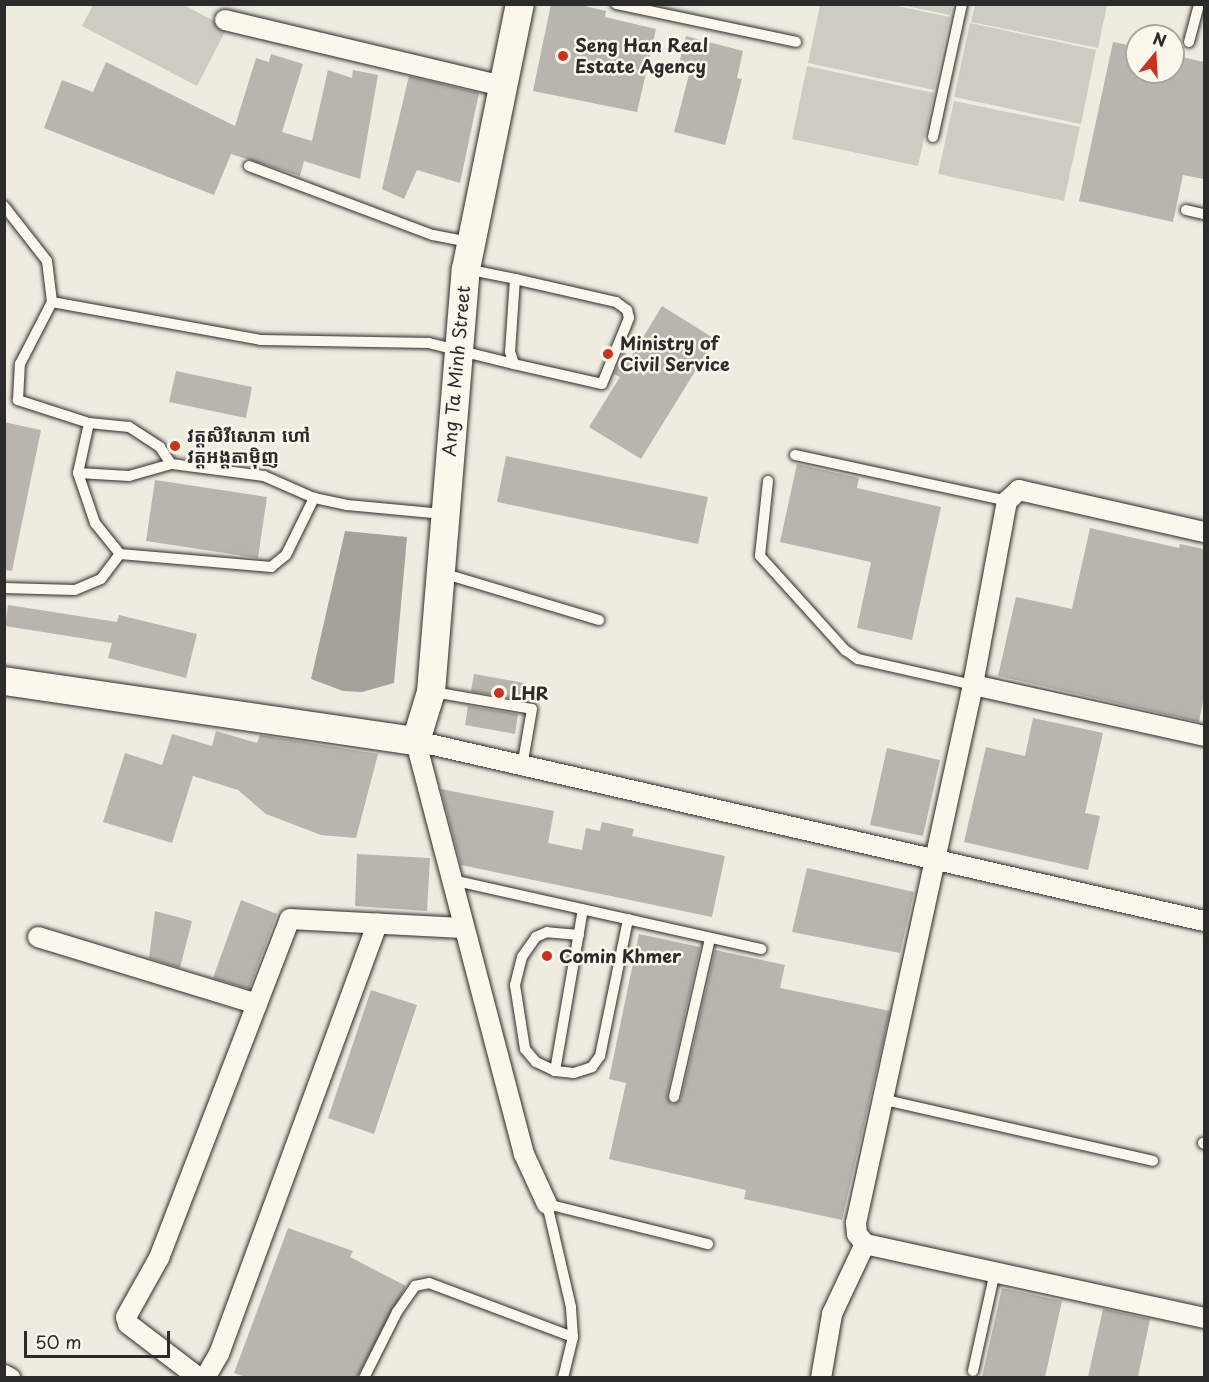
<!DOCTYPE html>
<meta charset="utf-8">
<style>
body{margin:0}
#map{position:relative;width:1209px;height:1382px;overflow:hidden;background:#eeebe0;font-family:"Playpen Sans","Noto Sans Khmer",sans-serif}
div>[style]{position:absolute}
.green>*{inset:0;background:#cecbc2}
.water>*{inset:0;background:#a4a29a}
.building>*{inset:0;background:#b8b5ae}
.roads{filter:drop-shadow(0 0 2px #2b2b2b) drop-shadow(0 0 2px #2b2b2b)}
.lane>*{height:10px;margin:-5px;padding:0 5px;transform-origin:5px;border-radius:5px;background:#fbf7ec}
.street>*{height:20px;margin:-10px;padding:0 10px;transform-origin:10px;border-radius:10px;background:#fbf7ec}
.secondary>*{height:28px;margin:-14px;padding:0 14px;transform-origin:14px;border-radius:14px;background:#fbf7ec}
.dots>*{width:16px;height:16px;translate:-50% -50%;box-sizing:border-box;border:3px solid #fbf7ec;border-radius:50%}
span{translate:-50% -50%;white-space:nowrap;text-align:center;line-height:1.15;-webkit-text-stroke:5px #fbf7ec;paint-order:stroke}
.poi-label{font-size:18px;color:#2b2b2b;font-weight:700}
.left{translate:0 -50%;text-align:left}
.street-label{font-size:18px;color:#2b2b2b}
.frame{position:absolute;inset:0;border:6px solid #2b2b2b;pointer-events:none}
.north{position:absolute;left:1125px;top:24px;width:60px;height:60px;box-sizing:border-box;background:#fbf7ec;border:2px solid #a8a59f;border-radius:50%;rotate:18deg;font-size:16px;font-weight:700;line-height:24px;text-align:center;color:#2b2b2b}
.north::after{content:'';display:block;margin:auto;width:21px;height:27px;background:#c8321e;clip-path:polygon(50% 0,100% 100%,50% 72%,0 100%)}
.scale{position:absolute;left:24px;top:1331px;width:146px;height:27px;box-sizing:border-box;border:3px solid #2b2b2b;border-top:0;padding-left:8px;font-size:18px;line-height:21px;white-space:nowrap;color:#2b2b2b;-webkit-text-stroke:4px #fbf7ec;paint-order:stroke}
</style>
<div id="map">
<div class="green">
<div style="clip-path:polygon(182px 4px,227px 28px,197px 86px,82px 26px,93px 5px)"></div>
<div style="clip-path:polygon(820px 5px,892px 5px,950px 17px,934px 90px,808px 63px)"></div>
<div style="clip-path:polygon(901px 5px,952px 5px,950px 15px)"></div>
<div style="clip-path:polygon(975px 5px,975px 4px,1107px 5px,1098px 48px,971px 22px)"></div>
<div style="clip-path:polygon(970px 23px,1096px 50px,1081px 124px,954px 97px)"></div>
<div style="clip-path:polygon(807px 66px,934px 93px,918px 166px,792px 139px)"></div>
<div style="clip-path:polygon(954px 101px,1080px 127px,1064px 201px,938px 174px)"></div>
</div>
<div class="water">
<div style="clip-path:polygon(345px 531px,407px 537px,394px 683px,362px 692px,343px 691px,311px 679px)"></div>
</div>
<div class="building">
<div style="clip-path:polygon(551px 4px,576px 4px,606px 11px,605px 17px,656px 29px,637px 112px,533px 91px)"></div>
<div style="clip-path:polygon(686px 36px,743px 51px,737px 78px,742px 79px,725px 145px,674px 132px,691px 67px,679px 64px)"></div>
<div style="clip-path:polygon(1113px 42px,1137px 47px,1137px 72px,1173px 72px,1173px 55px,1204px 62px,1204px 179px,1183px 175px,1173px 222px,1079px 201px)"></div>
<div style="clip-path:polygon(271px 54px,303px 64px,282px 132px,312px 141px,328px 70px,352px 78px,353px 70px,378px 75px,360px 179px,304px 161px,300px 176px,231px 154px,214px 195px,44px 128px,62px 80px,93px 92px,106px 62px,235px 126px,256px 58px,269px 62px)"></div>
<div style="clip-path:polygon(409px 76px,479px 93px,460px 183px,417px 170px,404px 199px,382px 189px)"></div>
<div style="clip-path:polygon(662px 306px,715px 339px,641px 459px,589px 427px,620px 377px,614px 374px,623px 352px,631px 357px)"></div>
<div style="clip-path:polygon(176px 371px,252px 387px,246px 418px,169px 402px)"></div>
<div style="clip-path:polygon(4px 422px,41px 430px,12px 571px,4px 570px)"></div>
<div style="clip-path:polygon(506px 456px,708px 497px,698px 544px,497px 502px)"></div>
<div style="clip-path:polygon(797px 464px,859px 478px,857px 488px,941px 507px,912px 640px,857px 628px,871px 562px,780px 542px)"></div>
<div style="clip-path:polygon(155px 480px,267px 497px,258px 558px,146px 541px)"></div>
<div style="clip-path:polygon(1090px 528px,1179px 548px,1180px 544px,1204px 549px,1204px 696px,1199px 722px,998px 676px,1016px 597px,1072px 609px)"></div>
<div style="clip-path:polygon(8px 605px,117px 622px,119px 615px,197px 634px,186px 678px,108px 658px,112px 643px,5px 626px)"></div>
<div style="clip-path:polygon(474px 674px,524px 683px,521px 700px,471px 691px)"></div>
<div style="clip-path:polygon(468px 706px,518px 714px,515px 734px,465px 725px)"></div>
<div style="clip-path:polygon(1033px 718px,1103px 733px,1085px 813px,1100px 816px,1088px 870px,964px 842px,986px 747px,1025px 756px)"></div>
<div style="clip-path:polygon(216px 731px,257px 743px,260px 735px,378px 754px,356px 838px,321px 835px,266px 814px,238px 790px,193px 776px,172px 843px,103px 822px,125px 753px,162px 765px,172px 734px,212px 746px)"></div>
<div style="clip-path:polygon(887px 748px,940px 760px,923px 836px,870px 825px)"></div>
<div style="clip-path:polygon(441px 789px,554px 811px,548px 843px,582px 850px,586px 828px,600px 831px,602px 822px,634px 829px,632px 836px,725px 856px,712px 917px,461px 865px)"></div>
<div style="clip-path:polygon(357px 854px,430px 858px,427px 911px,355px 906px)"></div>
<div style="clip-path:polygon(807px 868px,914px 892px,900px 953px,792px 932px)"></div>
<div style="clip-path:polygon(241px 900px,277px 914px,249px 989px,213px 978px)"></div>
<div style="clip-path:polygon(155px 911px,192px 921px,180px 968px,149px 958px)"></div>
<div style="clip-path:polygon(639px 934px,700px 947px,667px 1095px,672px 1104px,681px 1099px,715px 950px,785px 965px,780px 988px,890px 1011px,842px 1220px,744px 1199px,746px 1190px,609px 1159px,626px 1083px,609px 1079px)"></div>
<div style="clip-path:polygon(371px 990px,417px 1005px,374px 1134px,328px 1118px)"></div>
<div style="clip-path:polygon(288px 1228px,353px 1251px,350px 1257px,406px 1286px,357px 1377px,245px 1377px,234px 1373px)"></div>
<div style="clip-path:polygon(1002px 1288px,1062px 1301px,1045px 1377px,982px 1377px)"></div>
<div style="clip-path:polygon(1103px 1309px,1150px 1319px,1138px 1377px,1088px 1377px)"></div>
</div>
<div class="roads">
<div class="lane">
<div style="left:616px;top:4px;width:184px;rotate:11.9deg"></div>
<div style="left:1189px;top:42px;width:39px;rotate:-75deg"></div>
<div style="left:933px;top:137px;width:136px;rotate:-77.7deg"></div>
<div style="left:249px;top:166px;width:197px;rotate:20.6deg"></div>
<div style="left:433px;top:235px;width:38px;rotate:11deg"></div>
<div style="left:4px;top:206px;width:70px;rotate:52deg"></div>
<div style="left:47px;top:261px;width:41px;rotate:83deg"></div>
<div style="left:1186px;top:210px;width:18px;rotate:13deg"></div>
<div style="left:466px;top:269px;width:50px;rotate:11.5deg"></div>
<div style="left:515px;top:279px;width:104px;rotate:12.8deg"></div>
<div style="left:616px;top:302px;width:14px;rotate:36deg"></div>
<div style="left:627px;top:310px;width:8px;rotate:76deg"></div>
<div style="left:629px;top:318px;width:71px;rotate:112.2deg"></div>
<div style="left:602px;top:384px;width:90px;rotate:-167.2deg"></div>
<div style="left:514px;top:364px;width:13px;rotate:-108deg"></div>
<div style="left:510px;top:352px;width:73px;rotate:-86.1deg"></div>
<div style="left:89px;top:423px;width:51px;rotate:102.4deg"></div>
<div style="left:78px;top:473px;width:53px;rotate:71.2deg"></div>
<div style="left:95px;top:523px;width:40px;rotate:51deg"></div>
<div style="left:120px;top:554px;width:152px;rotate:4.9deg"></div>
<div style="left:271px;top:567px;width:19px;rotate:-39deg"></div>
<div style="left:286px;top:555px;width:64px;rotate:-63.8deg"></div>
<div style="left:795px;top:455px;width:217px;rotate:12.2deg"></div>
<div style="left:78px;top:473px;width:51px;rotate:3.4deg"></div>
<div style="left:129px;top:476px;width:44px;rotate:-15.9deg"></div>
<div style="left:768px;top:481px;width:75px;rotate:96.1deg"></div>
<div style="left:760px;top:556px;width:127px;rotate:47.9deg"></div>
<div style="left:845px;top:650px;width:16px;rotate:35deg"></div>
<div style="left:858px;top:659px;width:118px;rotate:12.7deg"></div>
<div style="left:443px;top:514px;width:96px;rotate:-174.6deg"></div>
<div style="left:347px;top:505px;width:34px;rotate:-168deg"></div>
<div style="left:314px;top:498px;width:55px;rotate:-156.3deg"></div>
<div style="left:264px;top:476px;width:94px;rotate:-172.6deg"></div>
<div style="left:171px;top:464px;width:20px;rotate:-123deg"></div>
<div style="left:160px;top:447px;width:37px;rotate:-147deg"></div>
<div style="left:129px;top:427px;width:40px;rotate:-174.3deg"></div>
<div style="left:89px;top:423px;width:75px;rotate:-162.1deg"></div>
<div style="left:18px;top:400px;width:36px;rotate:-87deg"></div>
<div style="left:20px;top:364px;width:70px;rotate:-62.7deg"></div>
<div style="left:52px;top:302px;width:212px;rotate:10.3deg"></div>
<div style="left:261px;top:340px;width:168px;rotate:1deg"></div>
<div style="left:429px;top:343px;width:88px;rotate:13.9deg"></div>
<div style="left:442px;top:573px;width:164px;rotate:16.7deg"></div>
<div style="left:4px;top:588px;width:71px;rotate:1.6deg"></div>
<div style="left:75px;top:590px;width:28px;rotate:-23deg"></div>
<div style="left:101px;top:579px;width:31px;rotate:-53deg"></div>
<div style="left:433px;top:692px;width:100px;rotate:9.7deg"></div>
<div style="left:532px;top:709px;width:59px;rotate:99.8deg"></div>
<div style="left:452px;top:880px;width:317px;rotate:12.6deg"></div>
<div style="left:579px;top:935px;width:32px;rotate:-175deg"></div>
<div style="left:547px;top:932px;width:12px;rotate:156deg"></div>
<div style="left:536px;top:937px;width:24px;rotate:125deg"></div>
<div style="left:522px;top:957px;width:29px;rotate:104deg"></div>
<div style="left:515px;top:985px;width:65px;rotate:81.1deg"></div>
<div style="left:525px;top:1049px;width:17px;rotate:50deg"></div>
<div style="left:536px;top:1062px;width:21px;rotate:25deg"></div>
<div style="left:555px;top:1071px;width:19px;rotate:6deg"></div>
<div style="left:574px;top:1073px;width:19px;rotate:-18deg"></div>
<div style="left:592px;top:1067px;width:14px;rotate:-54deg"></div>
<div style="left:600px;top:1056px;width:140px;rotate:-78.4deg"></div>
<div style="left:555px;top:1071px;width:164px;rotate:-80.2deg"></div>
<div style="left:674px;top:1097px;width:163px;rotate:-77.2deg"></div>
<div style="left:881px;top:1099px;width:279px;rotate:12.8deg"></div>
<div style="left:1203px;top:1143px;width:1px;rotate:45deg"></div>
<div style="left:973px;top:1371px;width:101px;rotate:-77.5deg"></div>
<div style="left:364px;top:1378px;width:74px;rotate:-63.4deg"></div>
<div style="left:397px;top:1312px;width:32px;rotate:-55deg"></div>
<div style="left:415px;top:1286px;width:14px;rotate:-12deg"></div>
<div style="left:429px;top:1283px;width:154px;rotate:20.6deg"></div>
<div style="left:563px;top:1378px;width:42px;rotate:-76.3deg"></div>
<div style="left:573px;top:1337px;width:30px;rotate:-94deg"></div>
<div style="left:571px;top:1307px;width:106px;rotate:-103.1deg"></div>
<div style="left:547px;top:1204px;width:166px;rotate:14deg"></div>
</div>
<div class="street">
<div style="left:225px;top:20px;width:286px;rotate:13.4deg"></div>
<div style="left:1204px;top:532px;width:190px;rotate:-167.2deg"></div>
<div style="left:1019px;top:490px;width:16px;rotate:137deg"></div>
<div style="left:1007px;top:501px;width:187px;rotate:100.5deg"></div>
<div style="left:973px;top:685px;width:551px;rotate:102.27deg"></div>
<div style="left:856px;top:1223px;width:11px;rotate:85deg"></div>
<div style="left:857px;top:1234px;width:13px;rotate:51deg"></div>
<div style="left:865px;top:1244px;width:347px;rotate:12.3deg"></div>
<div style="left:973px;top:685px;width:237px;rotate:12.4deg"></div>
<div style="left:38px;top:937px;width:229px;rotate:17deg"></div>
<div style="left:547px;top:1204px;width:55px;rotate:-114.7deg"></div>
<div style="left:524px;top:1154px;width:427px;rotate:-104.7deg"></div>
<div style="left:416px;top:741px;width:808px;rotate:12.87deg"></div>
<div style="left:4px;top:1375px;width:7px;rotate:27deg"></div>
<div style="left:199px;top:1378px;width:89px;rotate:-142.7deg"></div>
<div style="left:128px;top:1324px;width:7px;rotate:-106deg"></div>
<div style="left:126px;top:1317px;width:68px;rotate:-60.8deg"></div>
<div style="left:159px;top:1258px;width:363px;rotate:-68.9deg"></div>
<div style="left:290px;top:919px;width:172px;rotate:3deg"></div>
<div style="left:205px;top:1378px;width:28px;rotate:-60deg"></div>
<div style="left:219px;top:1354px;width:459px;rotate:-69.8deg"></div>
<div style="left:821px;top:1378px;width:65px;rotate:-80.2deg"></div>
<div style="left:832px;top:1314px;width:77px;rotate:-64.8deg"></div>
</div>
<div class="secondary">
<div style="left:4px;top:681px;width:416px;rotate:8.3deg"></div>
<div style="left:416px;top:741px;width:51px;rotate:-73deg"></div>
<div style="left:431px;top:692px;width:424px;rotate:-85.3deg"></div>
<div style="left:466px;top:269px;width:270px;rotate:-78.5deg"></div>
</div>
</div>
<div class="dots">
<div style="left:563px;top:56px;background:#c8321e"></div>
<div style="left:608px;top:354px;background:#c8321e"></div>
<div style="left:175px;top:446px;background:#c8321e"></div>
<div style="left:499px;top:693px;background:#c8321e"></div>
<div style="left:547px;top:956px;background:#c8321e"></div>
</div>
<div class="poi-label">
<span class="left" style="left:575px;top:56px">Seng Han Real<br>Estate Agency</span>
<span class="left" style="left:620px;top:354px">Ministry of<br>Civil Service</span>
<span class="left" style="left:187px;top:446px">វត្តសិរីសោភា ហៅ<br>វត្តអង្តតាម៉ិញ</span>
<span class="left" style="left:511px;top:693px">LHR</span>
<span class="left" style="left:559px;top:956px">Comin Khmer</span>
</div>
<div class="street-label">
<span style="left:456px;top:371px;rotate:-85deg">Ang Ta Minh Street</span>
</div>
<div class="frame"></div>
<div class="north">N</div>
<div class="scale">50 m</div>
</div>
